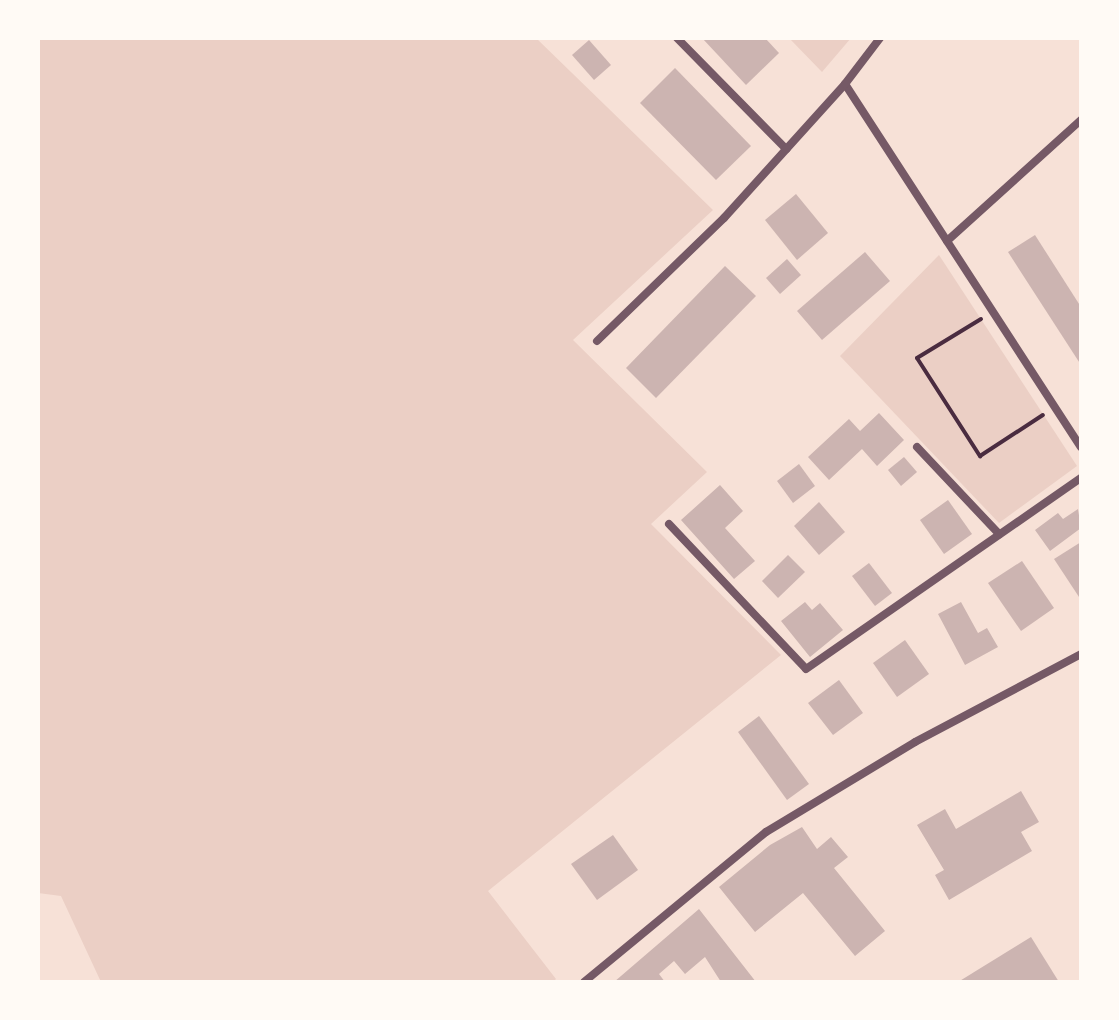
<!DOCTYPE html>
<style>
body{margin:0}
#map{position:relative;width:1119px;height:1020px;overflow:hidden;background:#f7e1d7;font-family:Jost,sans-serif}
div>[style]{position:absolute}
.green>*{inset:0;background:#ebcfc5}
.building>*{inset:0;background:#ccb4b1}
.path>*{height:4px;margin:-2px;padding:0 2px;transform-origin:2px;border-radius:2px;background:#4a2c40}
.minor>*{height:8px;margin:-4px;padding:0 4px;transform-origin:4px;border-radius:4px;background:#755966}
span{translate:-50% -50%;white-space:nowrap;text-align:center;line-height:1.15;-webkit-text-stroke:8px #fffaf5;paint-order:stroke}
.frame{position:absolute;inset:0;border:40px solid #fffaf5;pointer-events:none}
</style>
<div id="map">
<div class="green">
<div style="clip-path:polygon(38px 38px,536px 38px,713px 210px,573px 340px,707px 472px,651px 524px,781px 655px,488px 891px,556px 979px,553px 982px,101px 982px,61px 896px,38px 893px)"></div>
<div style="clip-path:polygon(789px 38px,851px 38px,822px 72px)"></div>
<div style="clip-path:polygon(939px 255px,1077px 466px,999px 523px,840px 356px)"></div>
</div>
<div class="building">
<div style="clip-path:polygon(702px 38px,765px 38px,779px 53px,746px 85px)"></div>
<div style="clip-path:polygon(589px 40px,611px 65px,594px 80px,572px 55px)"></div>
<div style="clip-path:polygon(675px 68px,751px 146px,716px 180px,640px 103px)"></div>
<div style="clip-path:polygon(796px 194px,828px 233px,797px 260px,765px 220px)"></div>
<div style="clip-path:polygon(1035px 235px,1081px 307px,1081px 365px,1008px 252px)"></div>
<div style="clip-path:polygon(865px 252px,890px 281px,822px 340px,797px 311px)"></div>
<div style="clip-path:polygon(787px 259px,801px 275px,780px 294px,766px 278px)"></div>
<div style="clip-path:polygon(725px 266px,756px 296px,656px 398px,626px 368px)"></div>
<div style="clip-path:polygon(879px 413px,904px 440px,877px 466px,862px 449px,829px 480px,808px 457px,849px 419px,860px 431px)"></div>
<div style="clip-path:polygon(904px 457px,917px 472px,901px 486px,888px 470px)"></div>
<div style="clip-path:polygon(799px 464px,815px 486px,793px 503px,777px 481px)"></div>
<div style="clip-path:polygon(720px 485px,743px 511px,725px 528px,755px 561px,734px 579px,681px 520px)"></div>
<div style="clip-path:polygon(948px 500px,972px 534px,944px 554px,920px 520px)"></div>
<div style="clip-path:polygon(819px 502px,845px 532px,819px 555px,794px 526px)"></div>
<div style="clip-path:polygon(1078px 509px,1081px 528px,1050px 551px,1035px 530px,1058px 513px,1063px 519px)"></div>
<div style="clip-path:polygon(1081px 542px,1081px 600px,1054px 559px)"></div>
<div style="clip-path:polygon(788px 555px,805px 572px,778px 598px,762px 581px)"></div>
<div style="clip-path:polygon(1022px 561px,1054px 608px,1021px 631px,988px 583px)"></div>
<div style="clip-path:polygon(869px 563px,892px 593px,875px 606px,852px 576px)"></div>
<div style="clip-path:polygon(805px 602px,812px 610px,820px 603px,843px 630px,810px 657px,781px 621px)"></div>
<div style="clip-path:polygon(961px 602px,978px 633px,987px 628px,998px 647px,965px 665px,938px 614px)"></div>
<div style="clip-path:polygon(905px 640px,929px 674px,897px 697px,873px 663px)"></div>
<div style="clip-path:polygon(839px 680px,863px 713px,833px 735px,808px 703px)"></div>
<div style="clip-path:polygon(759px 716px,809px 784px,787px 800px,738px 732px)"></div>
<div style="clip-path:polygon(1021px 791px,1039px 822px,1021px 832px,1032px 851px,949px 900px,935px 875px,944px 870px,917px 825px,945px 809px,956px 829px)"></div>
<div style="clip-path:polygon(802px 827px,817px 849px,831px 837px,848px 857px,834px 868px,885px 931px,855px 956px,803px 893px,755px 932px,719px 887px,770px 845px)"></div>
<div style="clip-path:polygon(613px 835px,638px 870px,597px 900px,571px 864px)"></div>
<div style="clip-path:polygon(699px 909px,756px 982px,721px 982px,705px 957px,685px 974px,674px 961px,659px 974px,665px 982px,614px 982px)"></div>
<div style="clip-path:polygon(1031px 937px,1059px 982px,958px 982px)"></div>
</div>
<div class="path">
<div style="left:981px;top:319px;width:75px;rotate:148.6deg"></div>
<div style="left:917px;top:358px;width:117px;rotate:57.3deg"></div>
<div style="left:980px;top:456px;width:75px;rotate:-33.1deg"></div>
</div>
<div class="minor">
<div style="left:677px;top:38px;width:156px;rotate:45.5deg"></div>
<div style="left:845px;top:84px;width:433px;rotate:57deg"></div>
<div style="left:947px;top:241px;width:181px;rotate:-42.1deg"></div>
<div style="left:597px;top:341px;width:177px;rotate:-44.1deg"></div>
<div style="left:724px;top:218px;width:181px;rotate:-47.9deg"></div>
<div style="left:845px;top:84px;width:58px;rotate:-52.7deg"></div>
<div style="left:917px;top:447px;width:120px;rotate:46.7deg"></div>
<div style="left:669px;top:524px;width:199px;rotate:46.6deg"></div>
<div style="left:806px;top:669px;width:335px;rotate:-34.8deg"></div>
<div style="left:584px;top:982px;width:236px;rotate:-39.5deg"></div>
<div style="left:766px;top:832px;width:174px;rotate:-31.1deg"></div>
<div style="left:915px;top:742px;width:188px;rotate:-27.9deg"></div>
</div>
<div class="frame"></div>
</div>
